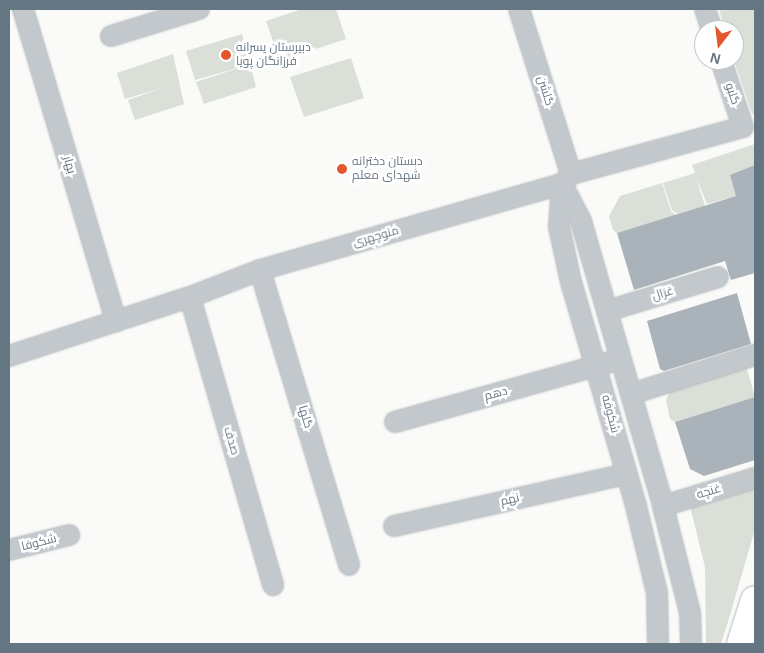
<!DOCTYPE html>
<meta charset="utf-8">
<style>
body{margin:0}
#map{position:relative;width:764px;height:653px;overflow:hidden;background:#fafaf8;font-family:Arial,Cairo,sans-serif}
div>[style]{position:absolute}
.green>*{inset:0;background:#dadfd7}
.building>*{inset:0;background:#aab3b9}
.roads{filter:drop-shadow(0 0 1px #b4b9bd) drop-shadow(0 0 1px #b4b9bd)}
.minor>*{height:20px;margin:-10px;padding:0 10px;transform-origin:10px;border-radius:10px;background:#c3c8cc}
.trunk>*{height:28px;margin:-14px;padding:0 14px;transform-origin:14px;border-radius:14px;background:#fff}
.dots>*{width:14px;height:14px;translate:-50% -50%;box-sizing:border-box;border:2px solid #fff;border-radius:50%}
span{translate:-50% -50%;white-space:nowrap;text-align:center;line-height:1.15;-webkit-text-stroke:5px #fff;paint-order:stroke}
.poi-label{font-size:12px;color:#657683}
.left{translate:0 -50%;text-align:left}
.street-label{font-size:12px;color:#657683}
.frame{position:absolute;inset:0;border:10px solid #657683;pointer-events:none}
.north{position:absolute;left:694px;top:20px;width:50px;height:50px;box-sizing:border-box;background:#fff;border:1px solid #c1c8cd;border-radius:50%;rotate:195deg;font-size:14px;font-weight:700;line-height:20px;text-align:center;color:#657683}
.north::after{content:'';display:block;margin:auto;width:18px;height:22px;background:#e4572e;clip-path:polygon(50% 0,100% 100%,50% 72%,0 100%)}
</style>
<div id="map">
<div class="green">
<div style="clip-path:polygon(302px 9px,336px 9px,346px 39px,280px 61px,266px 21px)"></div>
<div style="clip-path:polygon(719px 9px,755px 9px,755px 113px,752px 114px,734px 60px,734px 30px,725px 30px)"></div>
<div style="clip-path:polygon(242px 34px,256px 87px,204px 104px,196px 82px,245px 66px,195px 80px,186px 51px)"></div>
<div style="clip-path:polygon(173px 54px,184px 104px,135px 120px,128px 100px,165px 87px,125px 99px,117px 73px)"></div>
<div style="clip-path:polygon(351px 58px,364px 98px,304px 117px,290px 77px)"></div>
<div style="clip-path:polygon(755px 144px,755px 168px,730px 175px,736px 196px,707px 204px,696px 177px,705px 206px,678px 214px,672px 210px,663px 183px,695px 173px,692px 165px)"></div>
<div style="clip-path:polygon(662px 183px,671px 211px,677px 216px,617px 233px,613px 230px,609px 216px,620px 196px)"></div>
<div style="clip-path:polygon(746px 365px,755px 397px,675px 422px,670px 419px,666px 400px,671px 390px)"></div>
<div style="clip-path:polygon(755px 487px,755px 529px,728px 622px,721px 644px,706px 644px,705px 567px,689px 502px)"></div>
</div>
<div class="building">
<div style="clip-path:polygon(755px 165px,755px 273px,731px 280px,725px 261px,634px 290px,617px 233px,736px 196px,730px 175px)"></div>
<div style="clip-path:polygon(737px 293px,751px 344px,664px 371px,660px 369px,647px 321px)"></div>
<div style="clip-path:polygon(755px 397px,755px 460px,704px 476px,690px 469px,675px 422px)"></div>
</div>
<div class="roads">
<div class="minor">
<div style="left:23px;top:9px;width:326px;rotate:73.4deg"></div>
<div style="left:519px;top:9px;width:173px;rotate:72.5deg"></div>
<div style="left:705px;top:9px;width:22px;rotate:72deg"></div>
<div style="left:111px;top:36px;width:92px;rotate:-17.1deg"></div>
<div style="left:562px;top:184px;width:42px;rotate:62.8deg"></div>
<div style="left:581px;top:221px;width:297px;rotate:73.9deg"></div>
<div style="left:663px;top:506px;width:110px;rotate:75.8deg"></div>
<div style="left:690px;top:613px;width:31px;rotate:88deg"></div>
<div style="left:562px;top:184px;width:43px;rotate:94deg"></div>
<div style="left:559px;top:227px;width:56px;rotate:77.7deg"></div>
<div style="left:571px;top:282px;width:233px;rotate:73.8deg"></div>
<div style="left:636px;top:506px;width:89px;rotate:76.4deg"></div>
<div style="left:657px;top:593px;width:51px;rotate:88.9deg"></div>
<div style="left:260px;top:270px;width:308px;rotate:73.2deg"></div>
<div style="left:190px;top:297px;width:300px;rotate:73.9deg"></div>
<div style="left:607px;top:311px;width:116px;rotate:-17deg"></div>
<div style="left:9px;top:356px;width:190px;rotate:-18.1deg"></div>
<div style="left:190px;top:297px;width:75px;rotate:-21.1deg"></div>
<div style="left:260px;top:270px;width:314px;rotate:-15.9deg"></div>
<div style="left:562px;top:184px;width:13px;rotate:-48deg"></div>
<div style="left:571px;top:174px;width:178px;rotate:-15.3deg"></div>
<div style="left:743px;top:127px;width:71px;rotate:-108.2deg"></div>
<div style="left:631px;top:394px;width:130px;rotate:-17.5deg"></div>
<div style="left:395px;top:422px;width:223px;rotate:-15.6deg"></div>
<div style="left:663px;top:506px;width:96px;rotate:-16.9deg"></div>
<div style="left:394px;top:526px;width:238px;rotate:-12.6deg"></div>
<div style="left:9px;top:550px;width:62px;rotate:-14deg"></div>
</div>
<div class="trunk">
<div style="left:741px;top:644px;width:46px;rotate:-72.3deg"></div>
</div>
</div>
<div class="dots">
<div style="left:226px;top:55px;background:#e4572e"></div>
<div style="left:342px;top:169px;background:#e4572e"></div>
</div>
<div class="poi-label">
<span class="left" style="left:236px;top:55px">دبیرستان پسرانه<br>فرزانگان پویا</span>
<span class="left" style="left:352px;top:169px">دبستان دخترانه<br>شهدای معلم</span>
</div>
<div class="street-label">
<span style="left:545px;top:91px;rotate:73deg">گلشن</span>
<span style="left:732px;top:94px;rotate:72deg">گلبو</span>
<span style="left:69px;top:165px;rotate:74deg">بهار</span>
<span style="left:376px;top:237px;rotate:-16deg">منوچهری</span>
<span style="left:663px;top:294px;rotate:-17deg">غزال</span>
<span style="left:496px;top:394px;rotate:-15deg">دهم</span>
<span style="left:610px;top:414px;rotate:75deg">شکوفه</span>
<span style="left:305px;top:417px;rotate:73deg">گلها</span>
<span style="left:231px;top:441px;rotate:74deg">صدف</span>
<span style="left:709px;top:492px;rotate:-17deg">غنچه</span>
<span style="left:510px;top:500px;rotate:-13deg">نهم</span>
<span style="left:39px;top:543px;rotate:-14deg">شکوفا</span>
</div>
<div class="frame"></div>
<div class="north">N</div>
</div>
